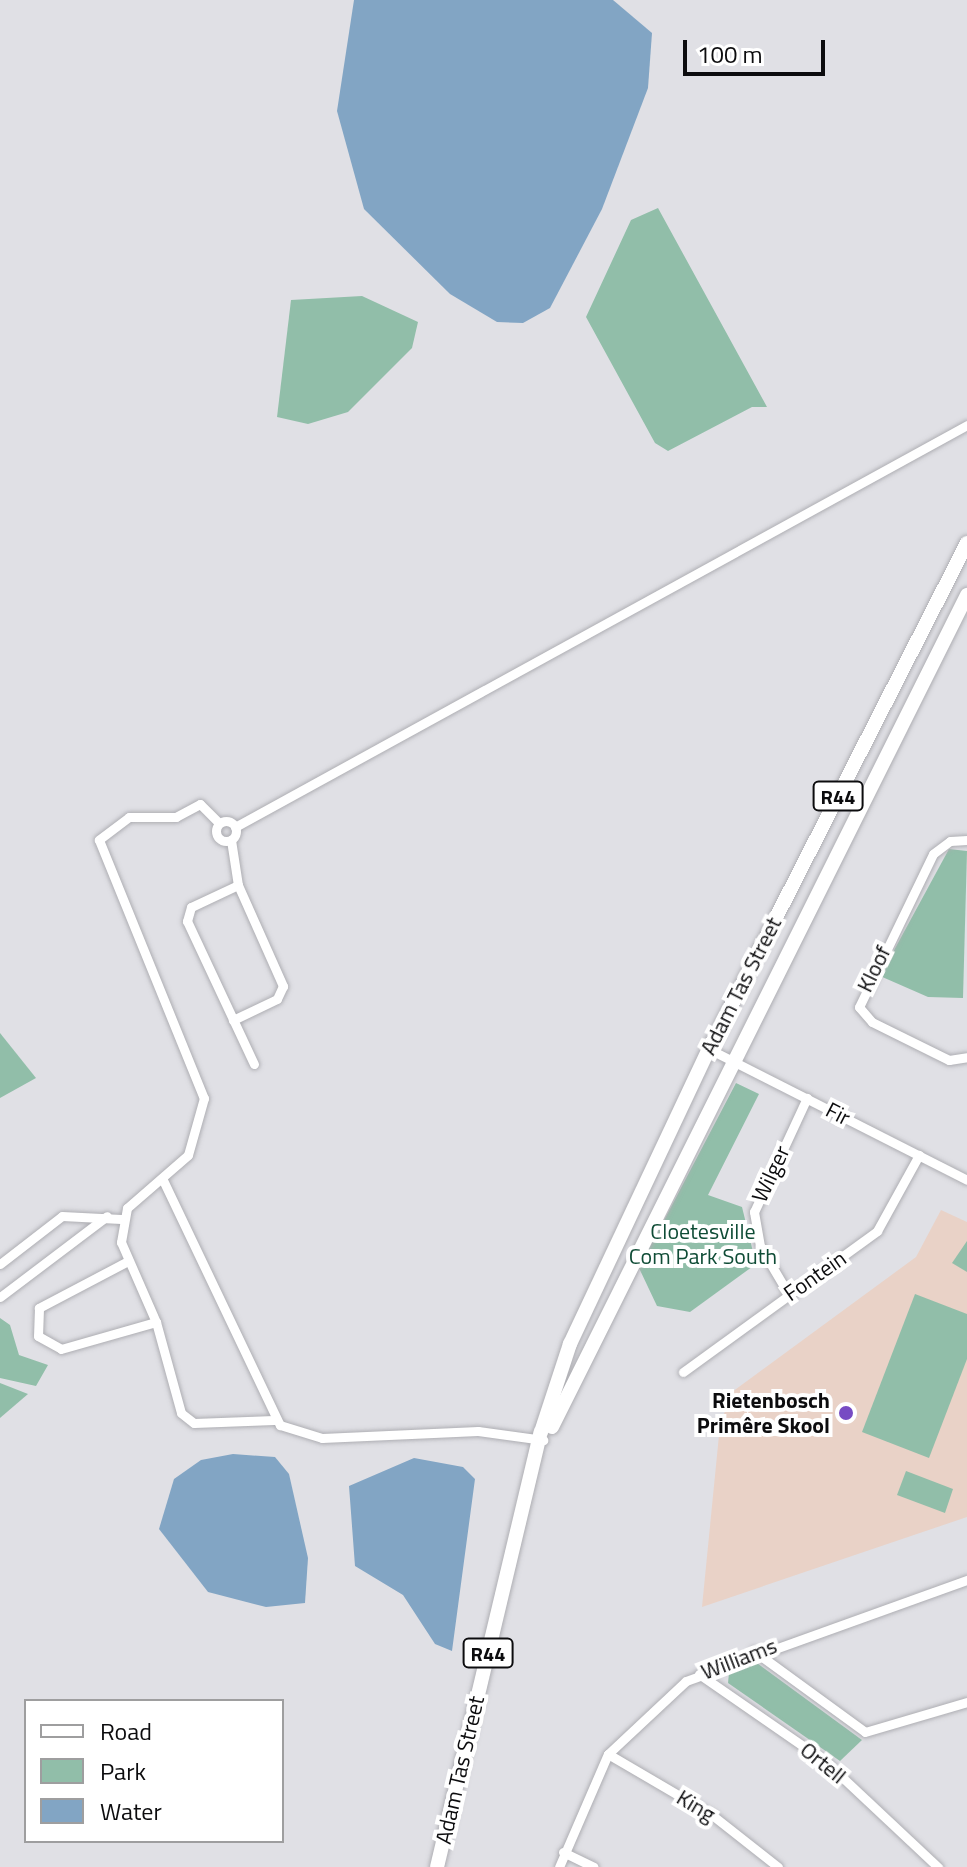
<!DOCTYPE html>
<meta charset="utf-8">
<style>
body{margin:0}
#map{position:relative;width:967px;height:1867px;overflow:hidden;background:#e0e0e5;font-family:"Titillium Web",sans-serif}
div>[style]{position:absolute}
.education>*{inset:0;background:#e9d2c7}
.green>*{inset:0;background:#91bea9}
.water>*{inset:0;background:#82a5c4}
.roads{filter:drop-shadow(0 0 2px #aeaeb3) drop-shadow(0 0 2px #aeaeb3)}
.street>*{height:9px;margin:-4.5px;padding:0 4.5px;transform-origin:4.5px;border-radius:4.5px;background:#fff}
.street>.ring{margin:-4.5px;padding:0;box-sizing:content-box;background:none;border:9px solid #fff;border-radius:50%}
.primary>*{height:14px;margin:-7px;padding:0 7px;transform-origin:7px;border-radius:7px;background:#fff}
.dots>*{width:22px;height:22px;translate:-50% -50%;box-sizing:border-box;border:4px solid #fff;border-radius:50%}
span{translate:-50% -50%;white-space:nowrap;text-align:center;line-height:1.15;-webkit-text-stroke:8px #fff;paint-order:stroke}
.shield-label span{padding:2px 6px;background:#fff;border:2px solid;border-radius:6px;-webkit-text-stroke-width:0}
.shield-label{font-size:20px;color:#0c0c0e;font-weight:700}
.street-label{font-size:22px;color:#0c0c0e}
.park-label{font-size:22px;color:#0f4c36}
.poi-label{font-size:22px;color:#0c0c0e;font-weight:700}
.right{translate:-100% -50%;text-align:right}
.legend{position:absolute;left:24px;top:1699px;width:260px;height:144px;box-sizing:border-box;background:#fff;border:2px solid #9e9e9f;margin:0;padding:10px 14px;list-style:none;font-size:24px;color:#0c0c0e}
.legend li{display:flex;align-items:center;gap:16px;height:40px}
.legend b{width:40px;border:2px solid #9e9e9f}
.scale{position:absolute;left:683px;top:40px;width:142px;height:36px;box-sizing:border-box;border:4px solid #0c0c0e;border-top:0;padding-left:10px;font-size:24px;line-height:28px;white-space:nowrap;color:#0c0c0e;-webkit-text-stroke:6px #fff;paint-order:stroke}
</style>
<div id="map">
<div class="education">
<div style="clip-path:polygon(941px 1210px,967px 1222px,967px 1517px,702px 1607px,720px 1425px,732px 1392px,916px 1257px)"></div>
</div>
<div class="green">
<div style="clip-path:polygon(658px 208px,767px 407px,752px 407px,668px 451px,655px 443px,586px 317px,631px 220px)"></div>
<div style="clip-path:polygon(362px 296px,418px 322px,412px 348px,348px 412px,308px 424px,277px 417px,291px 300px)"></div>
<div style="clip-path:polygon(949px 849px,967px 851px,963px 998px,928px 997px,880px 976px)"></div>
<div style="clip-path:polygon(0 1033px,36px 1078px,0 1098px)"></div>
<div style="clip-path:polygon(736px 1083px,759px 1094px,708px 1195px,742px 1207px,756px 1264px,690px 1312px,657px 1306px,639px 1268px)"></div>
<div style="clip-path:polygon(967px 1241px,967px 1272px,952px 1263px)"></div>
<div style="clip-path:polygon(915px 1294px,967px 1314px,967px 1359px,929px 1458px,862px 1432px)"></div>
<div style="clip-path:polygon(0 1318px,10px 1325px,19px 1355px,48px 1365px,36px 1386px,0 1378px)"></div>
<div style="clip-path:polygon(0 1383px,28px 1394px,0 1418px)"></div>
<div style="clip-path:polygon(906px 1471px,953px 1489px,945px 1513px,897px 1495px)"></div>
<div style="clip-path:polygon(757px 1663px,862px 1740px,840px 1761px,728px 1683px,729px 1673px)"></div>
</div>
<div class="water">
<div style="clip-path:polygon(354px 0,613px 0,652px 33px,648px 88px,602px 209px,550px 308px,523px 323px,497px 322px,450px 294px,364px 209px,337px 111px)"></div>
<div style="clip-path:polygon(233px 1454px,275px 1457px,289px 1474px,308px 1558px,305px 1603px,266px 1607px,208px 1592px,159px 1529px,174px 1479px,201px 1460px)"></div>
<div style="clip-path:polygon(414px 1458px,463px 1467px,475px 1479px,452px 1651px,435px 1644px,403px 1595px,355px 1566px,349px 1486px)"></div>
</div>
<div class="roads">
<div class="street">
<div class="ring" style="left:216px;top:821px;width:11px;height:11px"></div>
<div style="left:219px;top:823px;width:27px;rotate:-135deg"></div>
<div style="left:200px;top:804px;width:27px;rotate:152deg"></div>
<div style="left:176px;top:817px;width:47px;rotate:180deg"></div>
<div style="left:129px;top:817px;width:38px;rotate:143deg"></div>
<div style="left:99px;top:840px;width:279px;rotate:67.9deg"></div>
<div style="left:204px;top:1098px;width:59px;rotate:105.7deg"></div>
<div style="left:188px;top:1155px;width:81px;rotate:139deg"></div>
<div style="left:127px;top:1208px;width:35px;rotate:100deg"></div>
<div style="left:121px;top:1242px;width:87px;rotate:66.4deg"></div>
<div style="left:156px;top:1322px;width:94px;rotate:74.6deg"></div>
<div style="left:181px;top:1413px;width:16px;rotate:38deg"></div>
<div style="left:194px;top:1423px;width:80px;rotate:-2.1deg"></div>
<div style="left:235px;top:827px;width:835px;rotate:-28.77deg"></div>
<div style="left:231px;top:840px;width:46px;rotate:81.2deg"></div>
<div style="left:238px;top:885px;width:111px;rotate:66deg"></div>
<div style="left:283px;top:986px;width:14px;rotate:115deg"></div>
<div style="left:277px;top:999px;width:49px;rotate:154.5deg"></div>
<div style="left:967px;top:840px;width:17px;rotate:177deg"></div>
<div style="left:950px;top:841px;width:21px;rotate:143deg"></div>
<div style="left:933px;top:854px;width:170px;rotate:115.8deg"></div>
<div style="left:859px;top:1007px;width:20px;rotate:49deg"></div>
<div style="left:872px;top:1022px;width:86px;rotate:26.3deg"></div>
<div style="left:949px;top:1060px;width:18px;rotate:-9deg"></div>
<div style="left:238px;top:885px;width:52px;rotate:154.9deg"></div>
<div style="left:191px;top:907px;width:15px;rotate:106deg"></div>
<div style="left:187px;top:921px;width:158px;rotate:64.9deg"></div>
<div style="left:709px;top:1049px;width:289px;rotate:26.9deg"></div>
<div style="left:162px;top:1178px;width:274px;rotate:64.5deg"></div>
<div style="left:280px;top:1425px;width:44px;rotate:17.2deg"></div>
<div style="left:322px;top:1438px;width:156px;rotate:-2.6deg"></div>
<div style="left:478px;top:1431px;width:66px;rotate:7.9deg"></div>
<div style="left:128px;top:1261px;width:101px;rotate:152.2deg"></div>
<div style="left:39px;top:1308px;width:28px;rotate:92deg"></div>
<div style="left:38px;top:1336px;width:26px;rotate:29deg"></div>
<div style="left:61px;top:1349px;width:99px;rotate:-15.9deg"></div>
<div style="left:0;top:1264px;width:78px;rotate:-37.7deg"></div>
<div style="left:62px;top:1216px;width:59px;rotate:2.9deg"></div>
<div style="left:789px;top:1295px;width:57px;rotate:-120.6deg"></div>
<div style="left:760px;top:1246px;width:35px;rotate:-100deg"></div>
<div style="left:754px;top:1212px;width:126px;rotate:-65.1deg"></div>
<div style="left:0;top:1297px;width:134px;rotate:-37.1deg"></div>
<div style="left:683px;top:1372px;width:240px;rotate:-36deg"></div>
<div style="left:877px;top:1231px;width:87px;rotate:-61.1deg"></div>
<div style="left:754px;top:1651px;width:137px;rotate:36.1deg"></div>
<div style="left:865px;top:1732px;width:106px;rotate:-16.4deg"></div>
<div style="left:699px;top:1674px;width:155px;rotate:34.7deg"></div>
<div style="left:826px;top:1762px;width:154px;rotate:43.2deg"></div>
<div style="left:608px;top:1754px;width:121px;rotate:30.4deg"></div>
<div style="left:712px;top:1815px;width:84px;rotate:38.2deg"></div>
<div style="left:563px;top:1852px;width:34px;rotate:26deg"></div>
<div style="left:559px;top:1867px;width:123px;rotate:-66.6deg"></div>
<div style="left:608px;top:1754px;width:107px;rotate:-43.1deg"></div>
<div style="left:686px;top:1681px;width:299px;rotate:-19.8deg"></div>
</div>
<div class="primary">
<div style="left:552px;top:1427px;width:930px;rotate:-63.49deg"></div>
<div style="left:437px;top:1867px;width:447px;rotate:-76.6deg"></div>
<div style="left:541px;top:1432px;width:93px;rotate:-71.8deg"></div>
<div style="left:570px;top:1344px;width:326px;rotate:-64.8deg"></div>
<div style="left:709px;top:1049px;width:568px;rotate:-62.98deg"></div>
</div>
</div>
<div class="dots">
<div style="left:846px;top:1413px;background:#774bc3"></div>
</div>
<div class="shield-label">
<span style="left:838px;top:796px">R44</span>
<span style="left:488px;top:1653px">R44</span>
</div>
<div class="street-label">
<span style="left:874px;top:969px;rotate:-64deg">Kloof</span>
<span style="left:741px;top:986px;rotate:-63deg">Adam Tas Street</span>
<span style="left:838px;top:1114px;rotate:27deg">Fir</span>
<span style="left:771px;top:1174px;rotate:-65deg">Wilger</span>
<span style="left:815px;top:1276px;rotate:-35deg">Fontein</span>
<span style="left:739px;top:1659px;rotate:-21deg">Williams</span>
<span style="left:823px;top:1763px;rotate:39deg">Ortell</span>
<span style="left:460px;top:1770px;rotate:-77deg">Adam Tas Street</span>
<span style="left:696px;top:1806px;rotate:31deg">King</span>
</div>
<div class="park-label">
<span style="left:703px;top:1244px">Cloetesville<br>Com Park South</span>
</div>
<div class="poi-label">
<span class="right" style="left:830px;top:1413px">Rietenbosch<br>Primêre Skool</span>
</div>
<ul class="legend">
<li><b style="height:10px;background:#fff"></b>Road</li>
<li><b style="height:22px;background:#91bea9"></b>Park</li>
<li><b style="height:22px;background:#82a5c4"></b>Water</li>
</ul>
<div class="scale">100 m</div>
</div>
